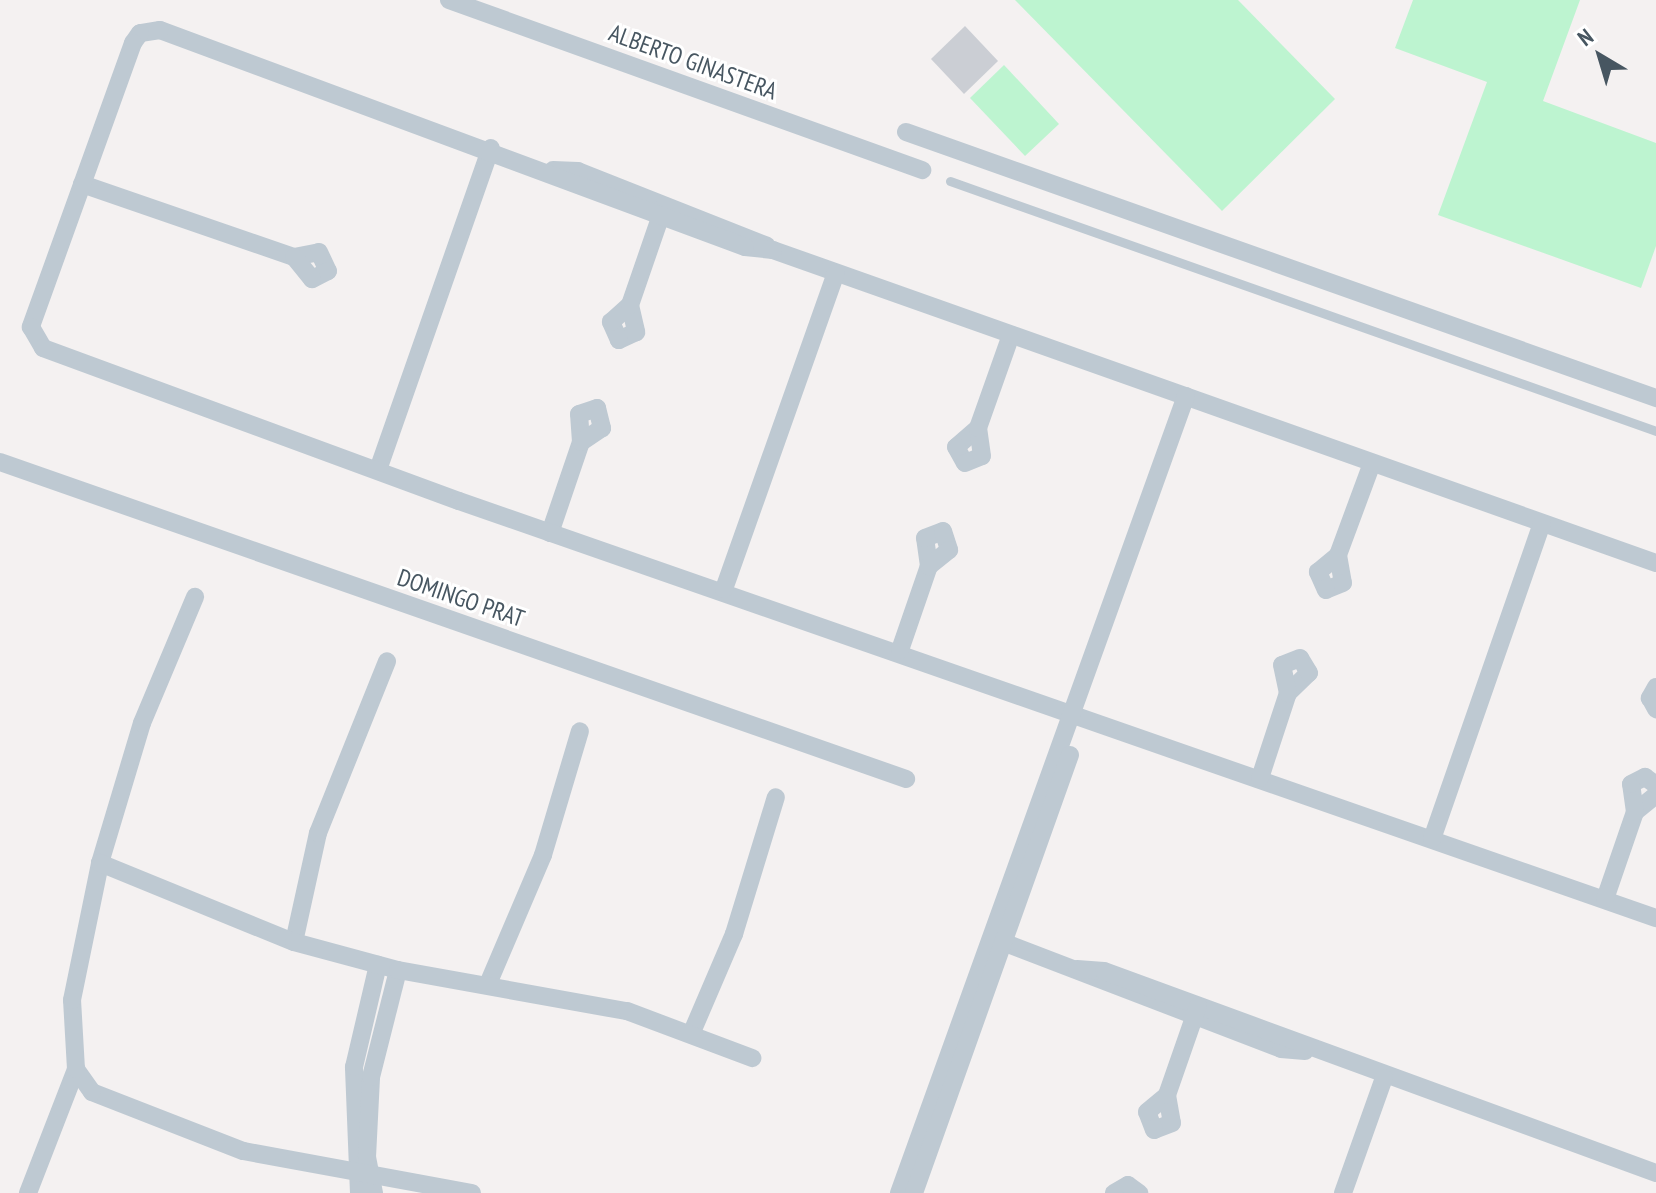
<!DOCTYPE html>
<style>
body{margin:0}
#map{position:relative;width:1656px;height:1193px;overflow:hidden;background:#f4f1f1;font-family:"PT Sans Narrow",sans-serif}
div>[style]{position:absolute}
.green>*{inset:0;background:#bdf4d0}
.building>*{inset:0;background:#cbced4}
.service>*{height:9px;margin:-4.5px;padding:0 4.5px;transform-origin:4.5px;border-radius:4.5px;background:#bec9d2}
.minor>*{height:18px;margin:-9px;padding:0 9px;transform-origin:9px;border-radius:9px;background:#bec9d2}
span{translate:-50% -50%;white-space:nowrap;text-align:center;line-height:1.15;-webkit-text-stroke:6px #fff;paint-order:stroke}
.street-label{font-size:24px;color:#475661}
.north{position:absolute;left:1560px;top:16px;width:80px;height:80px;-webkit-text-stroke:6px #fff;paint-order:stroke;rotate:322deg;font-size:22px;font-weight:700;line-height:32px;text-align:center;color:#475661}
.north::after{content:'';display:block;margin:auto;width:28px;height:36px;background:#475661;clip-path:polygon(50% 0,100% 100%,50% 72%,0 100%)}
</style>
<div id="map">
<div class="green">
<div style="clip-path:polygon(1015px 0,1238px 0,1335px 99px,1222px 211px)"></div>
<div style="clip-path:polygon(1413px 0,1580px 0,1543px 101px,1656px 143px,1656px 246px,1641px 288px,1438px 215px,1487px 82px,1395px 48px)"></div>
<div style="clip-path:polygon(1004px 65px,1059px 124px,1025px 156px,970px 98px)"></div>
</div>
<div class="building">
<div style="clip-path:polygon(965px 26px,998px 61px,964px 94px,931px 59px)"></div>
</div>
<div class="service">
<div style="left:950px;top:181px;width:749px;rotate:19.5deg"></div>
</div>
<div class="minor">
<div style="left:449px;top:0;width:503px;rotate:19.77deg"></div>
<div style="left:906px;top:132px;width:796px;rotate:19.53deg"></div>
<div style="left:553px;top:170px;width:25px;rotate:2deg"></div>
<div style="left:578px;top:171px;width:203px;rotate:21.6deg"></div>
<div style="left:82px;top:184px;width:224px;rotate:19deg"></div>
<div style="left:294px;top:257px;width:25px;rotate:-11deg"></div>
<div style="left:319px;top:252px;width:21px;rotate:65deg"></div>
<div style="left:328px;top:271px;width:18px;rotate:153deg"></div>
<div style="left:312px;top:279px;width:28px;rotate:-129deg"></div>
<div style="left:630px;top:305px;width:28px;rotate:77deg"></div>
<div style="left:636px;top:332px;width:19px;rotate:155deg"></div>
<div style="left:619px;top:340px;width:20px;rotate:-114deg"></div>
<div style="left:611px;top:322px;width:25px;rotate:-42deg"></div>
<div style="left:630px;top:305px;width:105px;rotate:-71deg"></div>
<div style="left:978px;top:428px;width:29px;rotate:139deg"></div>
<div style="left:956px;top:447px;width:18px;rotate:61deg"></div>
<div style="left:965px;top:463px;width:18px;rotate:-22deg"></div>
<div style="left:982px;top:456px;width:28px;rotate:-98deg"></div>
<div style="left:978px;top:428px;width:99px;rotate:-70.5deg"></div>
<div style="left:0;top:462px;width:960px;rotate:19.28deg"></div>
<div style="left:379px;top:467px;width:338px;rotate:-70.7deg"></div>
<div style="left:550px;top:533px;width:96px;rotate:-71.2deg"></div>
<div style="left:581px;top:442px;width:28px;rotate:-94deg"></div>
<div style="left:579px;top:414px;width:19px;rotate:-18deg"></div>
<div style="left:597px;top:408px;width:21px;rotate:76deg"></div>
<div style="left:602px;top:428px;width:25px;rotate:146deg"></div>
<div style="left:1338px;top:555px;width:28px;rotate:80deg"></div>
<div style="left:1343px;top:583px;width:18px;rotate:158deg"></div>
<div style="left:1326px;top:590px;width:20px;rotate:-114deg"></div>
<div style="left:1318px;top:572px;width:26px;rotate:-40deg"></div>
<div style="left:1338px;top:555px;width:98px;rotate:-69.7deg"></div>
<div style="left:1656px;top:563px;width:937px;rotate:-160.48deg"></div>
<div style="left:773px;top:250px;width:28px;rotate:-174deg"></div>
<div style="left:745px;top:247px;width:624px;rotate:-159.65deg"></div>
<div style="left:160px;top:30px;width:20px;rotate:171deg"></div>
<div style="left:140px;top:33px;width:12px;rotate:125deg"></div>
<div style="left:133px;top:43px;width:302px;rotate:109.8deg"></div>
<div style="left:31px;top:327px;width:24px;rotate:60deg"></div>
<div style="left:43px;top:348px;width:443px;rotate:20.2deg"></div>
<div style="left:459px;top:501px;width:1268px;rotate:19.21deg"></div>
<div style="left:724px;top:589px;width:335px;rotate:-70.5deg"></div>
<div style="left:900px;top:650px;width:89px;rotate:-71deg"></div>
<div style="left:929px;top:566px;width:28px;rotate:-98deg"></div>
<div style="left:925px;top:538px;width:19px;rotate:-21deg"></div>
<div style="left:943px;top:531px;width:20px;rotate:72deg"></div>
<div style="left:949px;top:550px;width:26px;rotate:141deg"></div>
<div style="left:1656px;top:687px;width:13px;rotate:119deg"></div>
<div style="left:1650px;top:698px;width:13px;rotate:61deg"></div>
<div style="left:1260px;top:778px;width:89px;rotate:-71.8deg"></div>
<div style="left:1288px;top:693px;width:29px;rotate:-44deg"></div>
<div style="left:1309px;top:673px;width:17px;rotate:-121deg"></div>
<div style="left:1300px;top:658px;width:19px;rotate:159deg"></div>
<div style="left:1282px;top:665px;width:29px;rotate:78deg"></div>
<div style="left:1635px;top:812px;width:27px;rotate:-39deg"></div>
<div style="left:1432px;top:839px;width:334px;rotate:-70.8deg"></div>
<div style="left:100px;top:863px;width:146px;rotate:-73.3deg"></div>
<div style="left:142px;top:723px;width:137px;rotate:-67.2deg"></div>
<div style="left:1605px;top:899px;width:92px;rotate:-71deg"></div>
<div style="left:1635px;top:812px;width:28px;rotate:-98deg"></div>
<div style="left:1631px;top:784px;width:16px;rotate:-27deg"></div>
<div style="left:1645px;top:777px;width:14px;rotate:36deg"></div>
<div style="left:995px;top:939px;width:306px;rotate:21deg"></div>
<div style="left:1281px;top:1049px;width:24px;rotate:5deg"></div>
<div style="left:294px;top:942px;width:112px;rotate:-77.6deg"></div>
<div style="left:318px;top:833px;width:185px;rotate:-68.1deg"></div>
<div style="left:1077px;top:969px;width:27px;rotate:4deg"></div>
<div style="left:1104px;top:971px;width:588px;rotate:20.1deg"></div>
<div style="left:488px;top:984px;width:140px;rotate:-66.9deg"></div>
<div style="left:543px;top:855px;width:129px;rotate:-73.4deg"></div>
<div style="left:692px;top:1032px;width:107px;rotate:-66.8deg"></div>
<div style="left:734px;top:934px;width:143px;rotate:-73deg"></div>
<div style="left:1167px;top:1095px;width:28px;rotate:80deg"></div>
<div style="left:1172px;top:1123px;width:19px;rotate:159deg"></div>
<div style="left:1154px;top:1130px;width:19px;rotate:-111deg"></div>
<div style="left:1147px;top:1112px;width:26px;rotate:-40deg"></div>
<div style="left:1167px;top:1095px;width:94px;rotate:-70.8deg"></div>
<div style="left:28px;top:1193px;width:133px;rotate:-68.8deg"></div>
<div style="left:359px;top:1193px;width:126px;rotate:-92.3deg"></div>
<div style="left:354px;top:1067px;width:105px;rotate:-76.8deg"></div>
<div style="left:374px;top:1193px;width:37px;rotate:-101deg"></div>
<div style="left:367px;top:1157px;width:80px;rotate:-87.1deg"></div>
<div style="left:371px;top:1077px;width:110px;rotate:-75.8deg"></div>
<div style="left:472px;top:1193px;width:233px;rotate:-169.6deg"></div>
<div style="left:243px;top:1151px;width:162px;rotate:-158.7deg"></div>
<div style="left:92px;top:1092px;width:28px;rotate:-125deg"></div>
<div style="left:76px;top:1069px;width:69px;rotate:-93.3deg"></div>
<div style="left:72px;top:1000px;width:140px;rotate:-78.4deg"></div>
<div style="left:100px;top:863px;width:209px;rotate:22.2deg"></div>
<div style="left:294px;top:942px;width:108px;rotate:15.1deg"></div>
<div style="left:398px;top:970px;width:233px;rotate:10.2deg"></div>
<div style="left:627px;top:1011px;width:134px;rotate:20.6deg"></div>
<div style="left:899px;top:1193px;width:847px;rotate:-70.2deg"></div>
<div style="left:914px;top:1193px;width:465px;rotate:-70.4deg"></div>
<div style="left:1114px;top:1193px;width:16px;rotate:-30deg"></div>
<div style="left:1128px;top:1185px;width:14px;rotate:36deg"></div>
<div style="left:1343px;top:1193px;width:122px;rotate:-70.4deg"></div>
</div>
<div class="street-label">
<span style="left:693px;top:62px;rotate:20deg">ALBERTO GINASTERA</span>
<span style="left:461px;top:598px;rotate:19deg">DOMINGO PRAT</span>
</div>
<div class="north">N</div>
</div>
